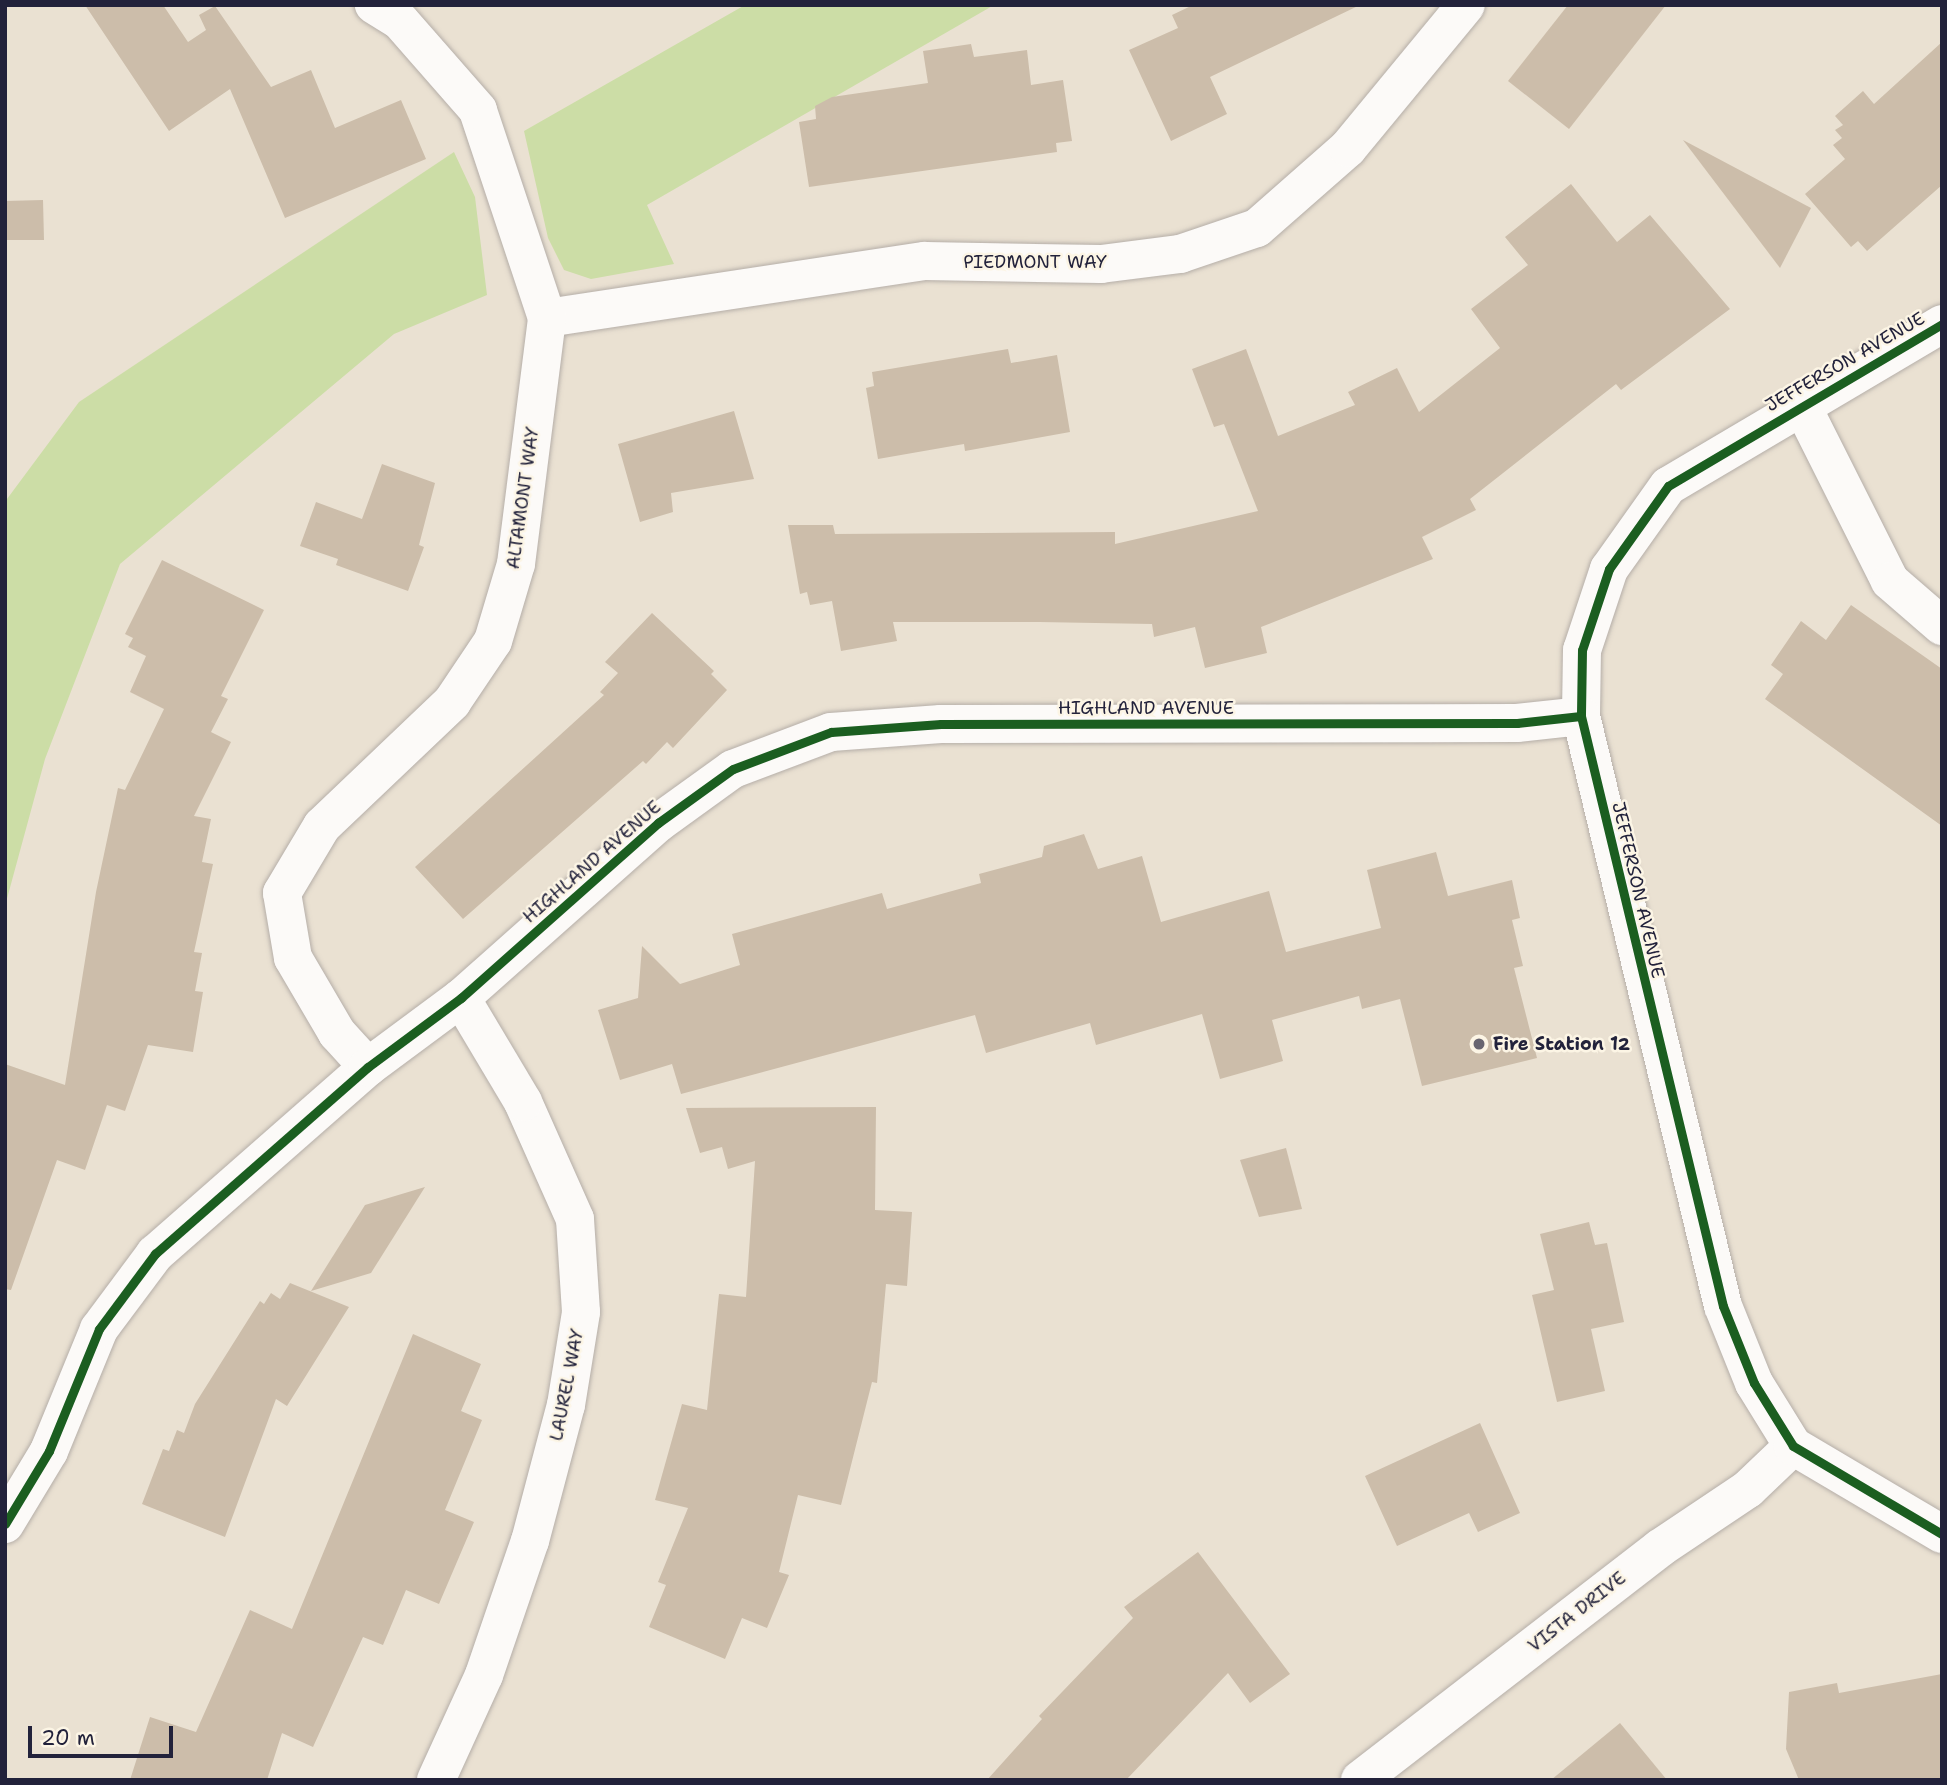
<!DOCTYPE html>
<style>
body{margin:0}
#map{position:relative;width:1947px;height:1785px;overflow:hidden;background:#eae1d2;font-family:"Shantell Sans",sans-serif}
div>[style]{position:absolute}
.green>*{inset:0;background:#ccdda6}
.building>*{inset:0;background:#ccbdaa}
.roads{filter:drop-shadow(0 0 2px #b5aea8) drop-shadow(0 0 2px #b5aea8)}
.street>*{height:38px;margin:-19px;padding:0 19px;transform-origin:19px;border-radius:19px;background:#fcfaf8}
.secondary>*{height:38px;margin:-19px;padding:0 19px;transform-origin:19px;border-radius:19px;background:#fcfaf8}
.cycleway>*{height:9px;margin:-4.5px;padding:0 4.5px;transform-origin:4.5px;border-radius:4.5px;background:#1b5e20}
.dots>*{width:19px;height:19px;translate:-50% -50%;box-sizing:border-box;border:4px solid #fcf5e5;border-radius:50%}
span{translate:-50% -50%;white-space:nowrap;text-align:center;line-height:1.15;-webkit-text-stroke:5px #fcf5e5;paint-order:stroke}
.street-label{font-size:18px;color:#22223b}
.poi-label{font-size:18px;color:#22223b;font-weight:700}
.left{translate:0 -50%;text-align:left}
.frame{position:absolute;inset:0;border:7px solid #22223b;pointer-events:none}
.scale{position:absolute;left:28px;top:1726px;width:145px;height:32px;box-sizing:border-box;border:4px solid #22223b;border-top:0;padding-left:9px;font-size:21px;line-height:24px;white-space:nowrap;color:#22223b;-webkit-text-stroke:5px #fcf5e5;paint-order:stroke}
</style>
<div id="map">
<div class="green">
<div style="clip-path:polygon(745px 5px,994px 5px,647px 205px,674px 264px,591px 279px,564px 270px,548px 238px,524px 131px)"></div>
<div style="clip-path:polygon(454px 152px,475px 197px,487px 295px,394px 334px,120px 564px,45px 759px,5px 906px,7px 499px,79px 402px)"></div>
</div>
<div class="building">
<div style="clip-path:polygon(85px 5px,163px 5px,188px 42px,206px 30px,199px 15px,215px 6px,271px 87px,311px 70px,335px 128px,401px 100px,426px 159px,285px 218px,230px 89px,169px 131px)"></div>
<div style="clip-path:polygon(1193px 5px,1360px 5px,1210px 77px,1227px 114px,1171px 141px,1129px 50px,1178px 28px,1172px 15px)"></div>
<div style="clip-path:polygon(1568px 5px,1666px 5px,1569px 129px,1508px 81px)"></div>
<div style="clip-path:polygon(1942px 42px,1942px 185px,1867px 251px,1858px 241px,1851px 247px,1805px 194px,1845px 159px,1833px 145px,1842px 138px,1835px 130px,1843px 125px,1835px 116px,1863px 91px,1874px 104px)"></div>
<div style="clip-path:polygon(971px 44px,974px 57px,1027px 50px,1031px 85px,1063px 80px,1072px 141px,1056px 143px,1057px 152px,809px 187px,799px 122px,816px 119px,815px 106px,832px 97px,928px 83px,923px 51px)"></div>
<div style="clip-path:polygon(1683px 140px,1811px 208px,1780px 268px)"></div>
<div style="clip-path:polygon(1571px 184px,1617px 242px,1650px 215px,1730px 309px,1621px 390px,1616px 384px,1470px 499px,1476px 510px,1422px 537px,1433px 559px,1261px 627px,1267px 653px,1205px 668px,1195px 627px,1154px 637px,1152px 624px,1039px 622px,893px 622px,897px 641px,841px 651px,832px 601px,810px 605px,807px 592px,800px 594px,788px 525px,833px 525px,835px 534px,1115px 532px,1115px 544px,1258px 511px,1224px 424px,1214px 427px,1192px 369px,1246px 349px,1278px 436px,1355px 405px,1348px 392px,1397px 368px,1419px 412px,1500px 348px,1471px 309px,1528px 265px,1505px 237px)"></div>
<div style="clip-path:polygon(43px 200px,44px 240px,5px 240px,5px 201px)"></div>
<div style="clip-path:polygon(1008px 349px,1011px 363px,1057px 355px,1070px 432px,965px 451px,964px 444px,878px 459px,866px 388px,874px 386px,872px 372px)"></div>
<div style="clip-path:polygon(734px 411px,754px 479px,671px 493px,673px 512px,640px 522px,618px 444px)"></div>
<div style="clip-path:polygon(382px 464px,435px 483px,419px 545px,424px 547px,408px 591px,336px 565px,338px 559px,300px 546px,316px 502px,362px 519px)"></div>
<div style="clip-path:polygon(162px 560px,264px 610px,221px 696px,228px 699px,211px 732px,231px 742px,194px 816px,211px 819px,202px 862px,213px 864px,194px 952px,202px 953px,195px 991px,203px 992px,193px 1052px,148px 1045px,125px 1111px,107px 1105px,85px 1170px,57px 1160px,11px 1290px,5px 1289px,5px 1064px,65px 1085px,96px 892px,118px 788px,125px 790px,164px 709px,130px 692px,146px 656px,128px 647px,133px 638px,125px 634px)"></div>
<div style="clip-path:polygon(1851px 605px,1942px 669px,1942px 826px,1765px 699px,1783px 674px,1771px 665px,1801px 621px,1826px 640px)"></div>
<div style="clip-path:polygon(652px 613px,714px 671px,711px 674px,727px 690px,673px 748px,667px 742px,646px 764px,643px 761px,463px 919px,415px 867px,604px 695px,600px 692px,618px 673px,605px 662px)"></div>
<div style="clip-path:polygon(1084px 834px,1098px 869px,1142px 856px,1161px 922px,1269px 891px,1286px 952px,1381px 928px,1367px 870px,1436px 852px,1448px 896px,1512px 880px,1520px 918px,1512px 920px,1523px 966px,1514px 968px,1537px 1058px,1422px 1086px,1400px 999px,1362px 1009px,1359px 996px,1272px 1020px,1283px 1061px,1220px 1079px,1202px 1014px,1096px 1045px,1090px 1023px,986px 1053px,975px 1015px,681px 1094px,672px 1064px,620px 1080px,598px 1010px,638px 998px,642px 946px,680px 984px,740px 965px,732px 934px,882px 893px,887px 909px,981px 883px,979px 874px,1042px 857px,1044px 846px)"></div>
<div style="clip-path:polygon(876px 1107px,875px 1210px,912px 1212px,907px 1286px,886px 1284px,877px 1383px,872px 1382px,841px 1505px,798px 1495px,779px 1572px,789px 1575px,767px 1628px,742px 1618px,725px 1659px,649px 1627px,666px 1585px,658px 1582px,688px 1508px,655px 1500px,682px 1404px,707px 1410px,719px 1294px,746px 1297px,755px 1161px,728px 1169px,722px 1147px,700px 1153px,686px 1108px)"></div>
<div style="clip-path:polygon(1286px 1148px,1302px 1209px,1259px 1217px,1240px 1160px)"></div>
<div style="clip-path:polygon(425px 1187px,371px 1273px,311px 1291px,365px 1205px)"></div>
<div style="clip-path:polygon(1589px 1222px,1595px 1245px,1607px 1243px,1624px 1322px,1591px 1329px,1605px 1391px,1557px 1402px,1532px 1295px,1554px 1290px,1540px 1234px)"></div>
<div style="clip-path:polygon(290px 1283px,349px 1307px,287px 1406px,276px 1399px,225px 1537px,142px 1504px,163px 1449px,169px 1451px,177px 1430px,184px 1433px,195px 1404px,260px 1301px,264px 1304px,271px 1293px,280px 1299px)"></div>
<div style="clip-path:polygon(413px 1334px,481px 1364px,461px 1411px,482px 1420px,445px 1510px,474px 1522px,439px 1604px,406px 1590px,383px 1645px,363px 1637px,313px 1747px,282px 1733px,267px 1780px,130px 1780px,150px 1717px,196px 1732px,250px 1610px,292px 1629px)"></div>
<div style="clip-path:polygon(1480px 1423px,1520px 1513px,1478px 1532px,1469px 1513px,1397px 1546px,1365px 1476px)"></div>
<div style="clip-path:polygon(1198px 1552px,1290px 1674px,1250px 1703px,1228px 1673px,1126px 1780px,987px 1780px,1042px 1719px,1039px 1716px,1133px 1618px,1124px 1607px)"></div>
<div style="clip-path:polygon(1942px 1674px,1942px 1780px,1799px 1780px,1786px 1749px,1789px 1692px,1837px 1683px,1839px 1693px)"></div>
<div style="clip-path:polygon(1620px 1723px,1667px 1780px,1551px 1780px)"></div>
</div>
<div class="roads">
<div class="street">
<div style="left:547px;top:318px;width:382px;rotate:-8.6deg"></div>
<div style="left:925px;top:261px;width:176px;rotate:1deg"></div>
<div style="left:1101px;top:264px;width:80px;rotate:-7.2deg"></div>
<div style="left:1180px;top:254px;width:81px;rotate:-18.7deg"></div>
<div style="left:1257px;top:228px;width:121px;rotate:-41.3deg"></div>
<div style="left:1348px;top:148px;width:185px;rotate:-50.5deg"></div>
<div style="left:1801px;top:404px;width:198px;rotate:63.3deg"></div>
<div style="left:1890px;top:581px;width:69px;rotate:40.9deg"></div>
<div style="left:368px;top:1067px;width:46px;rotate:-132.4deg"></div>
<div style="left:337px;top:1033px;width:87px;rotate:-120.4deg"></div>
<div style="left:293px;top:958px;width:66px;rotate:-99.6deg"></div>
<div style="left:282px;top:893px;width:78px;rotate:-59.2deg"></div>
<div style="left:322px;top:826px;width:180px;rotate:-43.6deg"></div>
<div style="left:452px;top:702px;width:73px;rotate:-56.1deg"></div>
<div style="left:493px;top:641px;width:80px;rotate:-73.4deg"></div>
<div style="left:516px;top:564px;width:248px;rotate:-82.8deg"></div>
<div style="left:547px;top:318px;width:219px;rotate:-108.4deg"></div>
<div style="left:478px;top:110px;width:118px;rotate:-131.2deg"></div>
<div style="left:400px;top:21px;width:31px;rotate:-148deg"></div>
<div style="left:5px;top:1524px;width:85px;rotate:-58.9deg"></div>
<div style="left:49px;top:1451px;width:132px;rotate:-67.7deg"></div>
<div style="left:99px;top:1329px;width:94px;rotate:-53.3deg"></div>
<div style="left:155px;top:1254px;width:283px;rotate:-41.3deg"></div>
<div style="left:368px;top:1067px;width:116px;rotate:-36.6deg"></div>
<div style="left:461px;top:998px;width:264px;rotate:-41.6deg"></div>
<div style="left:658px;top:823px;width:92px;rotate:-35.8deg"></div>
<div style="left:733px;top:769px;width:105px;rotate:-20.7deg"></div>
<div style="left:831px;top:732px;width:110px;rotate:-4.2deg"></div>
<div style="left:941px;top:724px;width:576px;rotate:-0.1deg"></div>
<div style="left:1517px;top:723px;width:64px;rotate:-6.2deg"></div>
<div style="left:436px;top:1780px;width:115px;rotate:-65.4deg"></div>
<div style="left:484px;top:1675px;width:142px;rotate:-71.1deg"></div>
<div style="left:530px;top:1541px;width:141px;rotate:-75.2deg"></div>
<div style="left:566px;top:1405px;width:94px;rotate:-80.8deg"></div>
<div style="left:581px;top:1312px;width:93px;rotate:-93.7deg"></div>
<div style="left:575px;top:1219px;width:128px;rotate:-114deg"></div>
<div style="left:523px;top:1102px;width:121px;rotate:-120.8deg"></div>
<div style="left:1360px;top:1780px;width:379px;rotate:-37.7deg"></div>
<div style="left:1660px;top:1548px;width:106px;rotate:-33.8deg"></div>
<div style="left:1748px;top:1489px;width:62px;rotate:-43.7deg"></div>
</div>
<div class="secondary">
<div style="left:1942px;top:324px;width:318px;rotate:149.4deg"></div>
<div style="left:1668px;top:486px;width:102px;rotate:125.4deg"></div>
<div style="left:1609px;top:569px;width:85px;rotate:108.4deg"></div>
<div style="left:1582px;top:650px;width:66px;rotate:90.9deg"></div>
<div style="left:1581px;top:716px;width:607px;rotate:76.47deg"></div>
<div style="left:1723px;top:1306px;width:83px;rotate:68.1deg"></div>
<div style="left:1754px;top:1383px;width:74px;rotate:58.2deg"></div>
<div style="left:1793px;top:1446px;width:173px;rotate:30.6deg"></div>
</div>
</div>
<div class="cycleway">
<div style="left:1942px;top:324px;width:318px;rotate:149.4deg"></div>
<div style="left:1668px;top:486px;width:102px;rotate:125.4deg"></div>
<div style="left:1609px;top:569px;width:85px;rotate:108.4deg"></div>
<div style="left:1582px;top:650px;width:66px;rotate:90.9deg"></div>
<div style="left:1581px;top:716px;width:607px;rotate:76.47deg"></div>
<div style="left:1723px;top:1306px;width:83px;rotate:68.1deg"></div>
<div style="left:1754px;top:1383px;width:74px;rotate:58.2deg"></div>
<div style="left:1793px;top:1446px;width:173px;rotate:30.6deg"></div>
<div style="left:5px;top:1524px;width:85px;rotate:-58.9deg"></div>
<div style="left:49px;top:1451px;width:132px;rotate:-67.7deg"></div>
<div style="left:99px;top:1329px;width:94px;rotate:-53.3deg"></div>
<div style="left:155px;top:1254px;width:283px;rotate:-41.3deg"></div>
<div style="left:368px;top:1067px;width:116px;rotate:-36.6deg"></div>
<div style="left:461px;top:998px;width:264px;rotate:-41.6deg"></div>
<div style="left:658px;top:823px;width:92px;rotate:-35.8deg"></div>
<div style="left:733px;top:769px;width:105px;rotate:-20.7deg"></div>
<div style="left:831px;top:732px;width:110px;rotate:-4.2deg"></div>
<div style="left:941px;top:724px;width:576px;rotate:-0.1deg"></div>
<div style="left:1517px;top:723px;width:64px;rotate:-6.2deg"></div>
</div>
<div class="dots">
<div style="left:1479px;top:1044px;background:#686570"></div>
</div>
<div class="street-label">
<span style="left:1035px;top:262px">PIEDMONT WAY</span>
<span style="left:1845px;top:362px;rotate:-30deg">JEFFERSON AVENUE</span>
<span style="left:523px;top:498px;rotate:-82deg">ALTAMONT WAY</span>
<span style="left:1146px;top:708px">HIGHLAND AVENUE</span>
<span style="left:592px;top:862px;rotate:-41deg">HIGHLAND AVENUE</span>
<span style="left:1638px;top:890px;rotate:77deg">JEFFERSON AVENUE</span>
<span style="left:567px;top:1385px;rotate:-79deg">LAUREL WAY</span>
<span style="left:1577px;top:1612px;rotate:-38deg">VISTA DRIVE</span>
</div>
<div class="poi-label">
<span class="left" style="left:1493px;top:1044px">Fire Station 12</span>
</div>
<div class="frame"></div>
<div class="scale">20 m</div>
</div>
